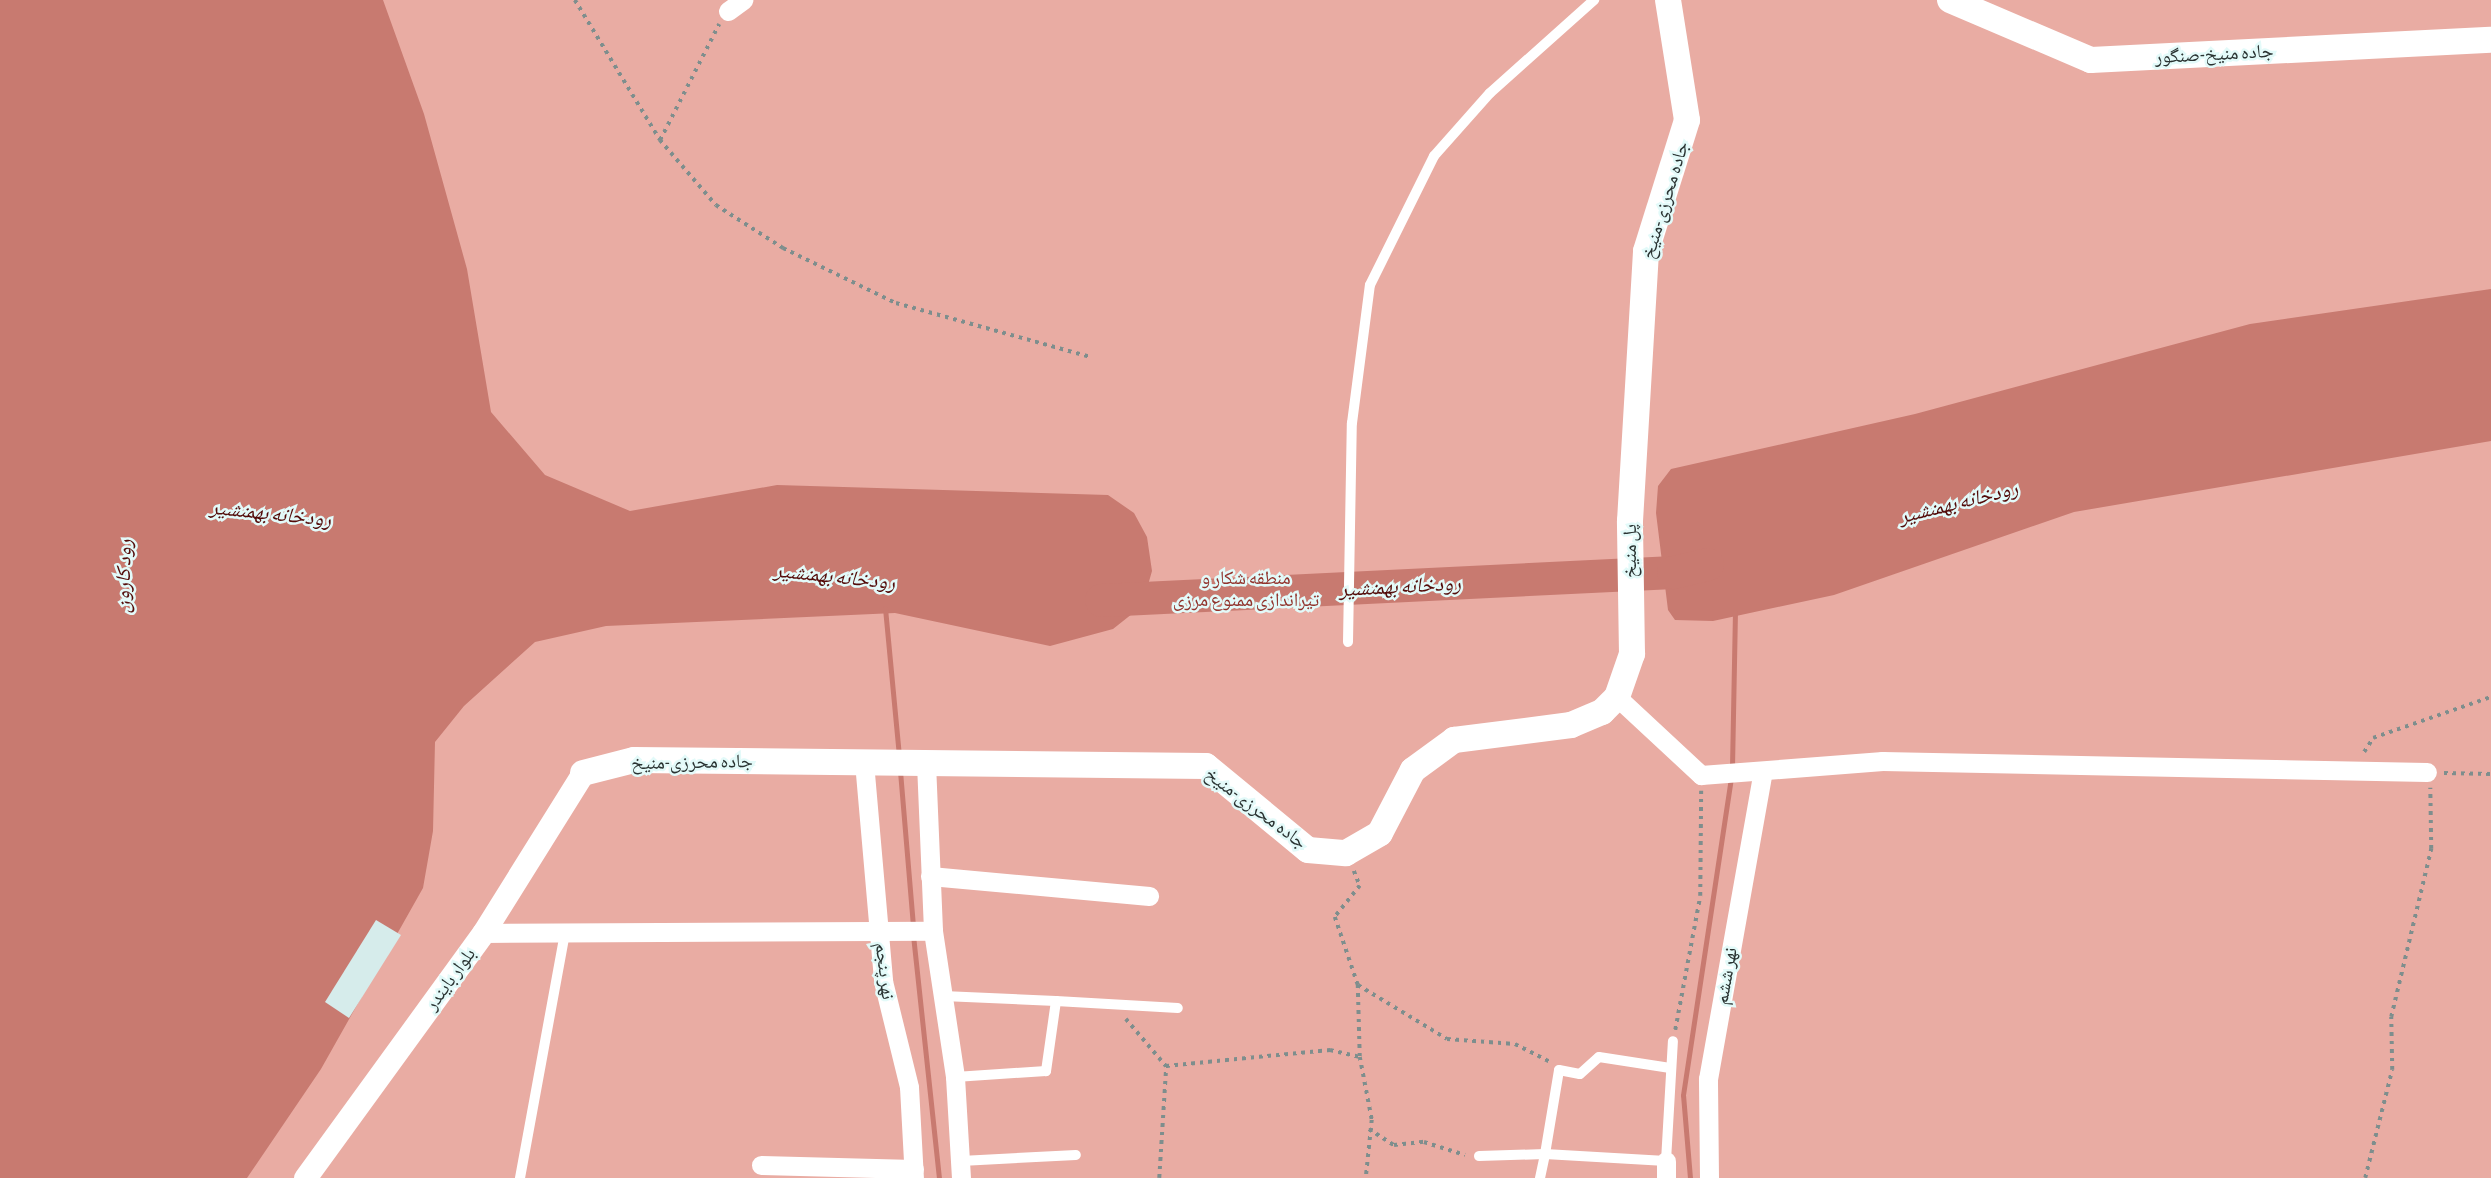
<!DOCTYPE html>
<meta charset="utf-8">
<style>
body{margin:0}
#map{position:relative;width:2491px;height:1178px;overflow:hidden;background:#d6eceb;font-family:"Asap Condensed","Noto Naskh Arabic",sans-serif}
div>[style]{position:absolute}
.green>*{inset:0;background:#e9aca3}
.water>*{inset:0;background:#c87a70}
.pier>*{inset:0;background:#d6eceb}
.stream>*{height:5px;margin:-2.5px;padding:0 2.5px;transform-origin:2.5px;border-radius:2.5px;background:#c87a70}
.river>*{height:33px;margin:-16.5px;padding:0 16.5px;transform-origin:16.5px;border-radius:16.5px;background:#c87a70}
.path>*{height:3.5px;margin-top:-1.75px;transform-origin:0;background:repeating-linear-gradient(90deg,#7e8e8d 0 3.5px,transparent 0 8.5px)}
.service>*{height:10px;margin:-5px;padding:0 5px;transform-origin:5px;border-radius:5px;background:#fff}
.minor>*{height:19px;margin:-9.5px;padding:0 9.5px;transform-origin:9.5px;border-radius:9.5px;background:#fff}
.tertiary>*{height:23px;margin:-11.5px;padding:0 11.5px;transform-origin:11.5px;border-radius:11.5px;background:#fff}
.secondary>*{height:26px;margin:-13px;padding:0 13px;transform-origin:13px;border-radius:13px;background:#fff}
span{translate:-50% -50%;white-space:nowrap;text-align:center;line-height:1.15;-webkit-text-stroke:5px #e3faf9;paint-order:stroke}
.street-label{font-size:19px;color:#293231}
.park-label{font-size:19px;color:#91322b}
.water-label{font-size:21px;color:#530b09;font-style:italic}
</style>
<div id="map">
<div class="green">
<div style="clip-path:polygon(0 0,2491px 0,2491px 1178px,0 1178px)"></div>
</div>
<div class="water">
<div style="clip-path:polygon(0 0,383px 0,424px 114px,467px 269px,491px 412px,545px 475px,630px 511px,777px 485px,1108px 495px,1134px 513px,1147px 537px,1152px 571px,1142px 606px,1113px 629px,1050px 646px,895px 613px,606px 626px,535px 642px,464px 706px,435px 742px,433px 831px,423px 888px,321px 1069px,247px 1178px,0 1178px)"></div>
<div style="clip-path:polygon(2491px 289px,2491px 441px,2074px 512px,1834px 595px,1713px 621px,1675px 620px,1668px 610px,1656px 513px,1658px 486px,1671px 469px,1915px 414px,2250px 324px)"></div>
</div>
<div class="pier">
<div style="clip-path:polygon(376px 920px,401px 935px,349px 1018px,325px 1002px)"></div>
</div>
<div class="stream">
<div style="left:885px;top:608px;width:148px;rotate:84.6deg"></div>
<div style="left:1732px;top:767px;width:155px;rotate:-88.9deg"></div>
<div style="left:900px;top:771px;width:156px;rotate:85.2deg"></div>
<div style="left:913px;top:935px;width:244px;rotate:83.9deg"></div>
<div style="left:1690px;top:1178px;width:83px;rotate:-94.8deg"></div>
<div style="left:1683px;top:1095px;width:322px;rotate:-81.4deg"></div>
</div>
<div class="river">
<div style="left:1101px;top:600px;width:573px;rotate:-2.8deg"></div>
<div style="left:1673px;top:572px;width:35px;rotate:-13deg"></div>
</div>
<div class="path">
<div style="left:575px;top:0;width:164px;rotate:58.7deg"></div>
<div style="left:660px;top:140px;width:86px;rotate:49.3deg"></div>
<div style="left:716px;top:205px;width:80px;rotate:32.7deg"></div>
<div style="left:783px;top:248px;width:126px;rotate:26deg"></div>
<div style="left:896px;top:303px;width:202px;rotate:15.5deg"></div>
<div style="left:660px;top:140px;width:130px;rotate:-63deg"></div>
<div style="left:2364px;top:752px;width:17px;rotate:-57deg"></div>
<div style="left:2373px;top:738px;width:125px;rotate:-19.2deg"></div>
<div style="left:2444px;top:773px;width:47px;rotate:1.2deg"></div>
<div style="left:1354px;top:871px;width:16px;rotate:68deg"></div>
<div style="left:1360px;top:886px;width:40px;rotate:129deg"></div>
<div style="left:1335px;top:917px;width:72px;rotate:71.3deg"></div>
<div style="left:1358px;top:985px;width:72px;rotate:88.4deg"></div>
<div style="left:1360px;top:1057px;width:64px;rotate:79.2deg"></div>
<div style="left:1372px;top:1120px;width:58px;rotate:95.9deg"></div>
<div style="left:1358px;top:985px;width:104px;rotate:31.2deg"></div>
<div style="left:1447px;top:1039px;width:68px;rotate:4.2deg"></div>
<div style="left:1515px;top:1044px;width:38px;rotate:27deg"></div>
<div style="left:1126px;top:1019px;width:62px;rotate:49.6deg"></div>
<div style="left:1166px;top:1066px;width:165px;rotate:-5.6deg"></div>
<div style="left:1330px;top:1050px;width:31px;rotate:13deg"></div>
<div style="left:1675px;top:1030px;width:136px;rotate:-79.4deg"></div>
<div style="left:1700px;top:896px;width:105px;rotate:-89.5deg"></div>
<div style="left:1369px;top:1129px;width:30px;rotate:33deg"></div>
<div style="left:1394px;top:1145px;width:30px;rotate:-6deg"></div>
<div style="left:1424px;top:1142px;width:43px;rotate:17.6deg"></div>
<div style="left:1159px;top:1178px;width:112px;rotate:-86.4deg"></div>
<div style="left:2365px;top:1178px;width:111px;rotate:-76deg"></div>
<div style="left:2392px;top:1070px;width:53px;rotate:-91.1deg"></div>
<div style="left:2391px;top:1017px;width:173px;rotate:-76.6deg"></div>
<div style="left:2431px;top:849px;width:61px;rotate:-90.9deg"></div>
</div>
<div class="service">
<div style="left:1348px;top:642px;width:219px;rotate:-89deg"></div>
<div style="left:1352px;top:423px;width:139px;rotate:-82.6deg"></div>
<div style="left:1370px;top:285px;width:144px;rotate:-63.6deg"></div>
<div style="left:1434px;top:156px;width:84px;rotate:-48.4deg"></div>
<div style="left:1490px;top:93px;width:140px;rotate:-41.8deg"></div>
<div style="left:943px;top:996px;width:113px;rotate:2.5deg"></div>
<div style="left:1056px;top:1001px;width:71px;rotate:98.1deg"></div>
<div style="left:1046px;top:1071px;width:91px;rotate:176.2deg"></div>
<div style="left:1056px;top:1001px;width:122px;rotate:3.3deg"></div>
<div style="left:1479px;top:1156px;width:66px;rotate:-1.7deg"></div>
<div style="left:1545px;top:1154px;width:85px;rotate:-80.5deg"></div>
<div style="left:1559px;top:1070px;width:21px;rotate:11deg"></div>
<div style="left:1580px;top:1074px;width:25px;rotate:-42deg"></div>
<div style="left:1599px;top:1057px;width:72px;rotate:8.8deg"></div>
<div style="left:961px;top:1161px;width:115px;rotate:-3deg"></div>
<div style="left:520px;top:1178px;width:249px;rotate:-79.6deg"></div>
<div style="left:1540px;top:1178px;width:25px;rotate:-78deg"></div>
<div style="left:1545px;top:1154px;width:121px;rotate:3.3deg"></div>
<div style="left:1666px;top:1161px;width:120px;rotate:-86.7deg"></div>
</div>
<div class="minor">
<div style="left:728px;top:11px;width:19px;rotate:-36deg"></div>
<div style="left:1617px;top:697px;width:115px;rotate:42.9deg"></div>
<div style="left:1701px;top:775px;width:182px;rotate:-4.4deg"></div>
<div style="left:1882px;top:761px;width:545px;rotate:1.16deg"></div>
<div style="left:864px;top:762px;width:220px;rotate:85deg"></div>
<div style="left:883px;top:981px;width:109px;rotate:76.2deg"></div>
<div style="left:909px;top:1087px;width:91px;rotate:86.9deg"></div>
<div style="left:926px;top:763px;width:168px;rotate:87.6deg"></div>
<div style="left:933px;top:931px;width:148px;rotate:81.4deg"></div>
<div style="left:955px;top:1077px;width:101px;rotate:86.6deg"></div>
<div style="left:930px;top:876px;width:220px;rotate:5.2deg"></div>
<div style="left:483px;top:933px;width:450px;rotate:-0.3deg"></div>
<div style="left:1666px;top:1161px;width:17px;rotate:90deg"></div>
<div style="left:761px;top:1165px;width:153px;rotate:1.5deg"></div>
<div style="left:1709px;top:1178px;width:99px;rotate:-90.6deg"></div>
<div style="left:1708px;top:1079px;width:309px;rotate:-79.9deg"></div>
</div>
<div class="tertiary">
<div style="left:305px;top:1178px;width:303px;rotate:-54deg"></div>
<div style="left:483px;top:933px;width:189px;rotate:-58deg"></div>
</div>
<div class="secondary">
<div style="left:1950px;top:0;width:153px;rotate:23.1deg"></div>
<div style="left:2091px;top:60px;width:400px;rotate:-2.9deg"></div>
<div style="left:583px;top:773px;width:53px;rotate:-14.3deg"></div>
<div style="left:634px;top:760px;width:572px;rotate:0.6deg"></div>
<div style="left:1206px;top:766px;width:132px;rotate:39.5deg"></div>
<div style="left:1308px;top:850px;width:38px;rotate:5deg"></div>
<div style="left:1346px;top:853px;width:39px;rotate:-30deg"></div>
<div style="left:1380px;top:833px;width:71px;rotate:-62.4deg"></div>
<div style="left:1413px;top:770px;width:51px;rotate:-36.2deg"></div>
<div style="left:1454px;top:740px;width:118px;rotate:-7.3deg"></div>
<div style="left:1571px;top:725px;width:34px;rotate:-23deg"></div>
<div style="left:1602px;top:712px;width:21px;rotate:-45deg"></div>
<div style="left:1617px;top:697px;width:46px;rotate:-70.8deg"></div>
<div style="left:1632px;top:654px;width:133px;rotate:-90.9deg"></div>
<div style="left:1630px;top:521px;width:270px;rotate:-86.6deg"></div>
<div style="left:1646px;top:251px;width:137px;rotate:-72.6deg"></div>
<div style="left:1687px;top:120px;width:121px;rotate:-99deg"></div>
</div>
<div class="street-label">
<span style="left:2214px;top:54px;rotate:-3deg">جاده منیخ-صنگور</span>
<span style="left:1665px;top:200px;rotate:-73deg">جاده محرزی-منیخ</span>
<span style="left:1630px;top:551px;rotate:-90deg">پل منیخ</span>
<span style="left:692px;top:762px;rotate:-1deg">جاده محرزی-منیخ</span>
<span style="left:1256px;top:808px;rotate:37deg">جاده محرزی-منیخ</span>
<span style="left:885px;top:971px;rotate:83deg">نهر پنجم</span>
<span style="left:1726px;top:976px;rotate:-80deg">نهر ششم</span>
<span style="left:450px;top:979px;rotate:-54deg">بلوار بایندر</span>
</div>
<div class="park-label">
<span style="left:1246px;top:589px">منطقه شکار و<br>تیراندازی ممنوع مرزی</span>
</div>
<div class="water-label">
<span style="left:1958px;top:501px;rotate:-14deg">رودخانه بهمنشیر</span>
<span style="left:271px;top:512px;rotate:6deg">رودخانه بهمنشیر</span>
<span style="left:835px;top:575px;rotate:6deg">رودخانه بهمنشیر</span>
<span style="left:122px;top:576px;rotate:-88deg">رود کارون</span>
<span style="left:1400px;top:585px;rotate:-3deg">رودخانه بهمنشیر</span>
</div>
</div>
